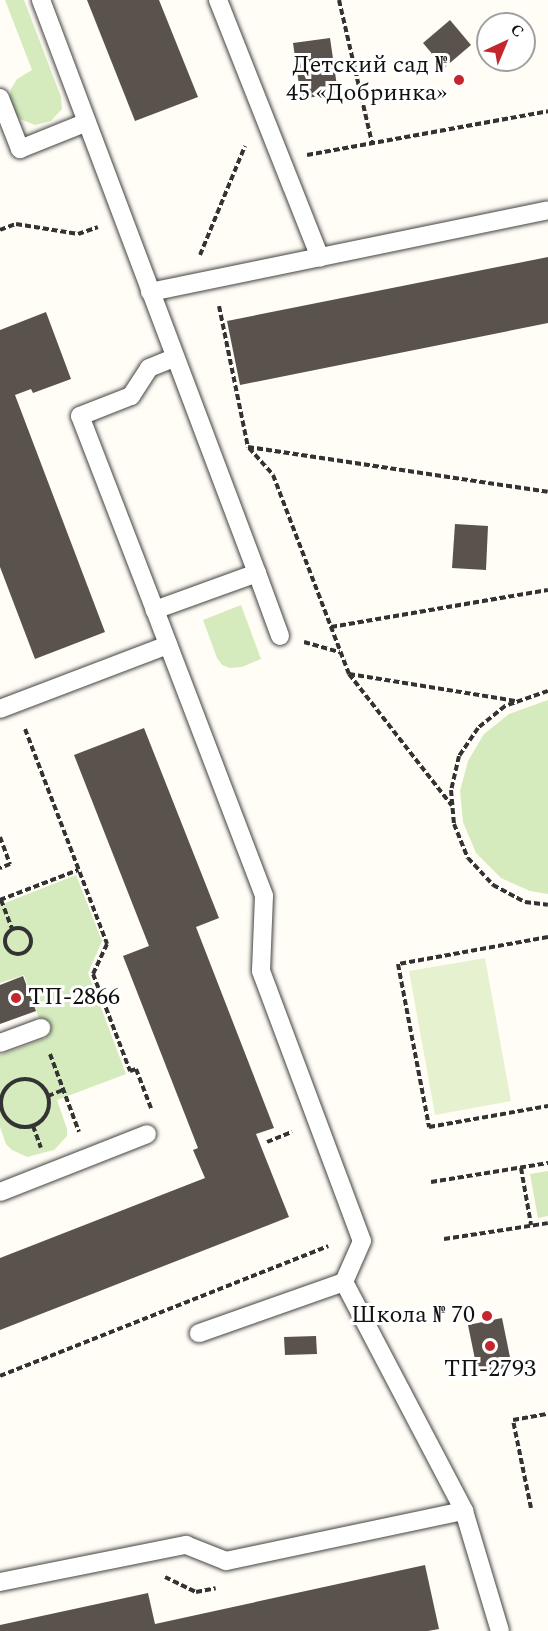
<!DOCTYPE html>
<meta charset="utf-8">
<style>
body{margin:0}
#map{position:relative;width:548px;height:1631px;overflow:hidden;background:#fffdf5;font-family:Spectral,serif}
div>[style]{position:absolute}
.green>*{inset:0;background:#d5ebbd}
.pitch>*{inset:0;background:#e6f2cf}
.building>*{inset:0;background:#5a524d}
.path>*{height:4px;margin-top:-2px;transform-origin:0;background:repeating-linear-gradient(90deg,#333 0 6px,transparent 0 9px)}
.path>.ring{margin:-2px;padding:0;box-sizing:content-box;background:none;border:4px solid #333;border-radius:50%}
.roads{filter:drop-shadow(0 0 2px #444) drop-shadow(0 0 2px #444)}
.lane>*{height:18px;margin:-9px;padding:0 9px;transform-origin:9px;border-radius:9px;background:#fff}
.dots>*{width:16px;height:16px;translate:-50% -50%;box-sizing:border-box;border:3px solid #fff;border-radius:50%}
span{translate:-50% -50%;white-space:nowrap;text-align:center;line-height:1.15;-webkit-text-stroke:6px #fff;paint-order:stroke}
.poi-label{font-size:24px;color:#111}
.right{translate:-100% -50%;text-align:right}
.left{translate:0 -50%;text-align:left}
.north{position:absolute;left:476px;top:12px;width:60px;height:60px;box-sizing:border-box;background:#fff;border:2px solid #a0a0a0;border-radius:50%;rotate:44deg;font-size:16px;font-weight:700;line-height:24px;text-align:center;color:#111}
.north::after{content:'';display:block;margin:auto;width:21px;height:27px;background:#c4262e;clip-path:polygon(50% 0,100% 100%,50% 72%,0 100%)}
</style>
<div id="map">
<div class="green">
<div style="clip-path:polygon(5px 0,24px 0,61px 97px,62px 109px,51px 121px,35px 125px,20px 119px,13px 111px,9px 100px,11px 89px,17px 79px,32px 70px)"></div>
<div style="clip-path:polygon(241px 605px,261px 659px,242px 667px,230px 668px,222px 665px,217px 658px,203px 620px)"></div>
<div style="clip-path:polygon(548px 700px,548px 894px,530px 891px,501px 878px,476px 853px,463px 822px,460px 791px,468px 761px,484px 734px,509px 714px)"></div>
<div style="clip-path:polygon(76px 875px,102px 941px,88px 973px,126px 1074px,57px 1100px,67px 1129px,67px 1136px,54px 1150px,27px 1157px,12px 1150px,6px 1144px,0 1127px,0 1055px,46px 1038px,24px 975px,0 983px,0 905px)"></div>
<div style="clip-path:polygon(548px 1171px,548px 1216px,538px 1218px,530px 1174px)"></div>
</div>
<div class="pitch">
<div style="clip-path:polygon(485px 958px,511px 1101px,435px 1115px,409px 971px)"></div>
</div>
<div class="building">
<div style="clip-path:polygon(87px 0,159px 0,198px 97px,135px 121px)"></div>
<div style="clip-path:polygon(450px 20px,471px 45px,444px 68px,423px 43px)"></div>
<div style="clip-path:polygon(330px 38px,338px 93px,301px 99px,293px 43px)"></div>
<div style="clip-path:polygon(548px 257px,548px 323px,240px 385px,227px 321px)"></div>
<div style="clip-path:polygon(46px 312px,71px 379px,33px 393px,31px 389px,15px 395px,105px 632px,35px 659px,0 567px,0 330px)"></div>
<div style="clip-path:polygon(455px 524px,488px 526px,486px 570px,452px 568px)"></div>
<div style="clip-path:polygon(144px 728px,219px 918px,196px 927px,274px 1128px,256px 1134px,289px 1217px,0 1330px,0 1258px,205px 1178px,193px 1150px,198px 1148px,123px 956px,149px 946px,74px 755px)"></div>
<div style="clip-path:polygon(23px 976px,36px 1011px,0 1024px,0 985px)"></div>
<div style="clip-path:polygon(502px 1318px,512px 1367px,478px 1374px,468px 1325px)"></div>
<div style="clip-path:polygon(316px 1336px,317px 1354px,285px 1355px,284px 1337px)"></div>
<div style="clip-path:polygon(425px 1565px,439px 1629px,428px 1631px,0 1631px,0 1625px,148px 1593px,155px 1624px)"></div>
</div>
<div class="path">
<div style="left:339px;top:0;width:147px;rotate:77deg"></div>
<div style="left:307px;top:155px;width:245px;rotate:-10.3deg"></div>
<div style="left:0;top:230px;width:17px;rotate:-21deg"></div>
<div style="left:16px;top:224px;width:63px;rotate:9.2deg"></div>
<div style="left:78px;top:234px;width:21px;rotate:-19deg"></div>
<div style="left:200px;top:255px;width:118px;rotate:-67.6deg"></div>
<div style="left:219px;top:306px;width:144px;rotate:78.4deg"></div>
<div style="left:248px;top:447px;width:303px;rotate:8.5deg"></div>
<div style="left:249px;top:448px;width:36px;rotate:48deg"></div>
<div style="left:273px;top:475px;width:213px;rotate:69.1deg"></div>
<div style="left:349px;top:674px;width:167px;rotate:52deg"></div>
<div style="left:331px;top:627px;width:220px;rotate:-9.7deg"></div>
<div style="left:304px;top:642px;width:37px;rotate:16deg"></div>
<div style="left:349px;top:674px;width:168px;rotate:9.2deg"></div>
<div style="left:548px;top:691px;width:46px;rotate:160.8deg"></div>
<div style="left:505px;top:706px;width:35px;rotate:141deg"></div>
<div style="left:478px;top:728px;width:34px;rotate:124deg"></div>
<div style="left:459px;top:756px;width:35px;rotate:103deg"></div>
<div style="left:451px;top:790px;width:34px;rotate:85deg"></div>
<div style="left:454px;top:824px;width:37px;rotate:68deg"></div>
<div style="left:468px;top:858px;width:37px;rotate:47deg"></div>
<div style="left:493px;top:885px;width:36px;rotate:28deg"></div>
<div style="left:525px;top:902px;width:23px;rotate:7deg"></div>
<div style="left:25px;top:729px;width:230px;rotate:69.1deg"></div>
<div style="left:107px;top:944px;width:33px;rotate:115deg"></div>
<div style="left:93px;top:974px;width:104px;rotate:69.1deg"></div>
<div style="left:130px;top:1071px;width:6px;rotate:-18deg"></div>
<div style="left:136px;top:1069px;width:42px;rotate:69deg"></div>
<div style="left:0;top:837px;width:29px;rotate:70deg"></div>
<div style="left:10px;top:864px;width:11px;rotate:158deg"></div>
<div style="left:0;top:900px;width:84px;rotate:-21deg"></div>
<div style="left:1px;top:900px;width:31px;rotate:69deg"></div>
<div class="ring" style="left:5px;top:928px;width:22px;height:22px"></div>
<div style="left:548px;top:937px;width:152px;rotate:169.8deg"></div>
<div style="left:398px;top:964px;width:166px;rotate:79.2deg"></div>
<div style="left:429px;top:1127px;width:121px;rotate:-10deg"></div>
<div style="left:50px;top:1054px;width:83px;rotate:69.6deg"></div>
<div class="ring" style="left:1px;top:1079px;width:44px;height:44px"></div>
<div style="left:48px;top:1096px;width:16px;rotate:-22deg"></div>
<div style="left:33px;top:1126px;width:23px;rotate:70deg"></div>
<div style="left:267px;top:1142px;width:27px;rotate:-22deg"></div>
<div style="left:521px;top:1168px;width:58px;rotate:80deg"></div>
<div style="left:431px;top:1182px;width:119px;rotate:-9.2deg"></div>
<div style="left:444px;top:1239px;width:105px;rotate:-8.7deg"></div>
<div style="left:0;top:1376px;width:353px;rotate:-21.6deg"></div>
<div style="left:531px;top:1508px;width:90px;rotate:-101.6deg"></div>
<div style="left:513px;top:1420px;width:36px;rotate:-10deg"></div>
<div style="left:165px;top:1577px;width:34px;rotate:26deg"></div>
<div style="left:196px;top:1592px;width:20px;rotate:-11deg"></div>
</div>
<div class="roads">
<div class="lane">
<div style="left:41px;top:0;width:612px;rotate:69.35deg"></div>
<div style="left:257px;top:573px;width:109px;rotate:160.1deg"></div>
<div style="left:155px;top:610px;width:306px;rotate:69.1deg"></div>
<div style="left:264px;top:896px;width:75px;rotate:92.3deg"></div>
<div style="left:261px;top:971px;width:288px;rotate:69.5deg"></div>
<div style="left:362px;top:1241px;width:45px;rotate:113.7deg"></div>
<div style="left:344px;top:1282px;width:154px;rotate:160.6deg"></div>
<div style="left:218px;top:0;width:277px;rotate:68.4deg"></div>
<div style="left:0;top:98px;width:55px;rotate:68.6deg"></div>
<div style="left:20px;top:149px;width:72px;rotate:-21.9deg"></div>
<div style="left:150px;top:292px;width:406px;rotate:-11.6deg"></div>
<div style="left:257px;top:573px;width:67px;rotate:69.9deg"></div>
<div style="left:155px;top:610px;width:208px;rotate:-111.1deg"></div>
<div style="left:80px;top:416px;width:55px;rotate:-21.4deg"></div>
<div style="left:131px;top:396px;width:33px;rotate:-57deg"></div>
<div style="left:149px;top:368px;width:27px;rotate:-22deg"></div>
<div style="left:0;top:709px;width:180px;rotate:-20.9deg"></div>
<div style="left:0;top:1043px;width:44px;rotate:-20.1deg"></div>
<div style="left:0;top:1192px;width:158px;rotate:-21.5deg"></div>
<div style="left:344px;top:1282px;width:259px;rotate:62.3deg"></div>
<div style="left:464px;top:1511px;width:125px;rotate:73.3deg"></div>
<div style="left:0;top:1582px;width:190px;rotate:-11.3deg"></div>
<div style="left:186px;top:1545px;width:43px;rotate:21.8deg"></div>
<div style="left:226px;top:1561px;width:243px;rotate:-11.9deg"></div>
</div>
</div>
<div class="dots">
<div style="left:459px;top:80px;background:#c4262e"></div>
<div style="left:16px;top:998px;background:#c4262e"></div>
<div style="left:487px;top:1316px;background:#c4262e"></div>
<div style="left:490px;top:1346px;background:#c4262e"></div>
</div>
<div class="poi-label">
<span class="right" style="left:447px;top:80px">Детский сад №<br>45 «Добринка»</span>
<span class="left" style="left:28px;top:998px">ТП-2866</span>
<span class="right" style="left:475px;top:1316px">Школа № 70</span>
<span style="left:490px;top:1370px">ТП-2793</span>
</div>
<div class="north">С</div>
</div>
